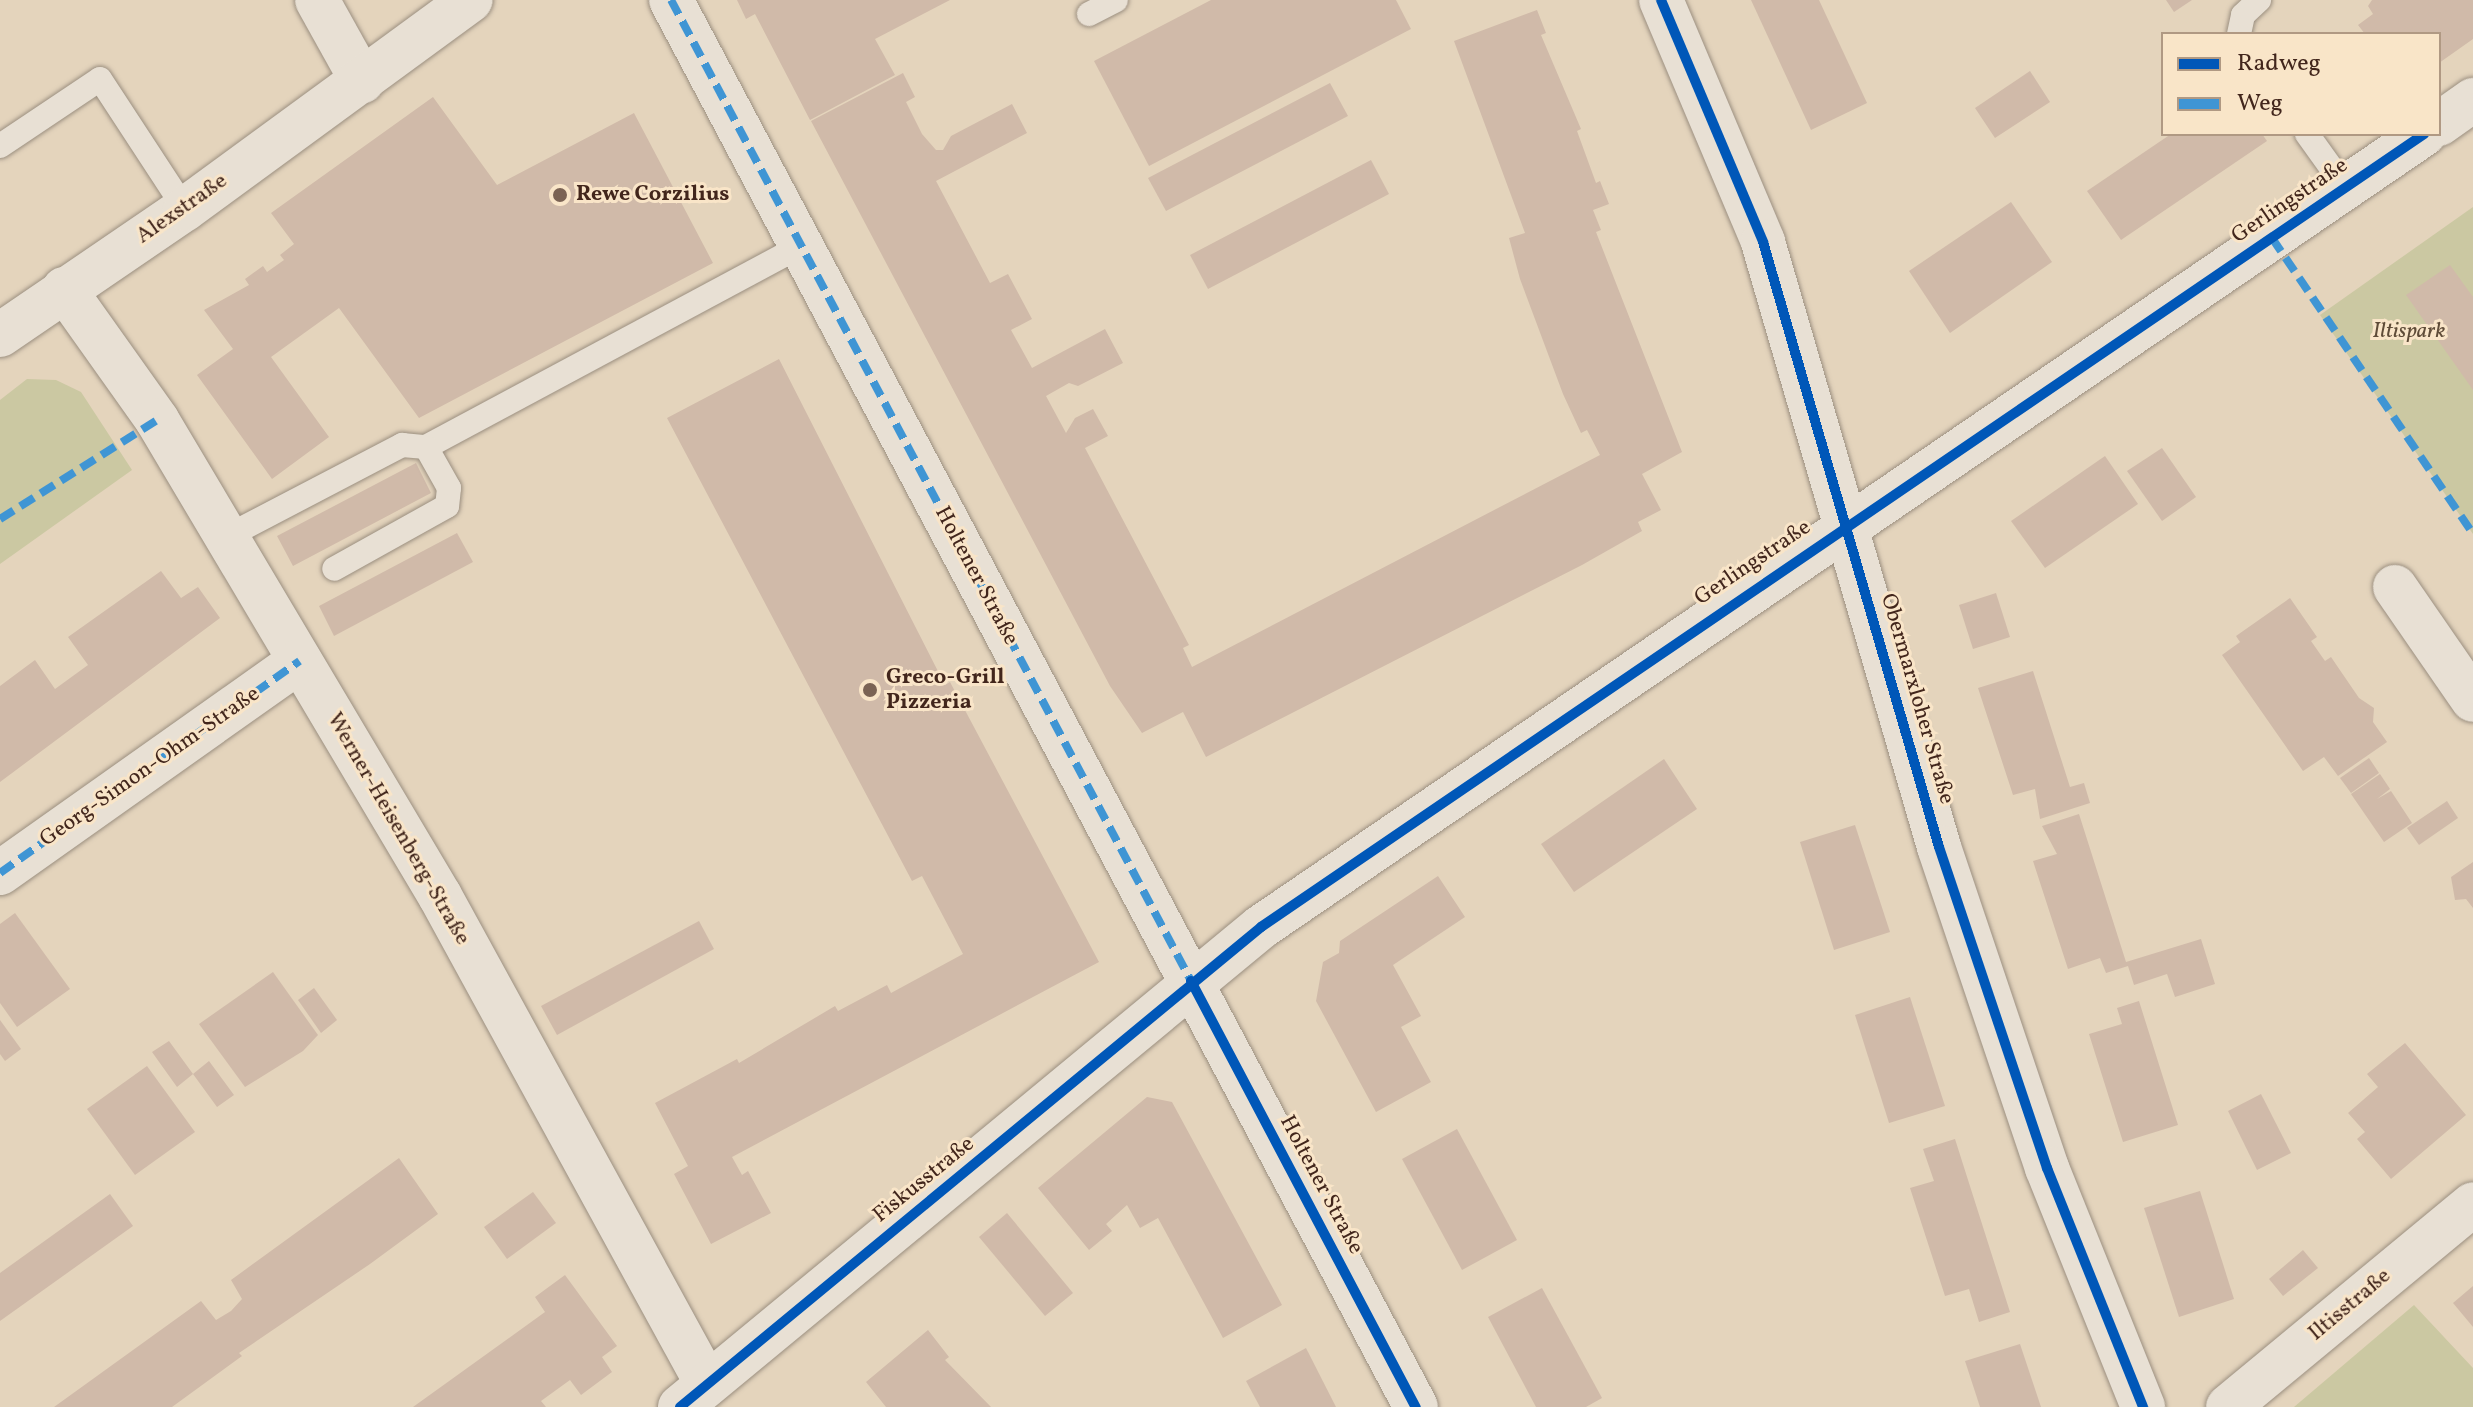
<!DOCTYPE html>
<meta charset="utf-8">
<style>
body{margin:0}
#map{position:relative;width:2473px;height:1407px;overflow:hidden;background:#e4d4bc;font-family:Vollkorn,serif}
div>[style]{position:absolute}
.green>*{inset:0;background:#cbc8a2}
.building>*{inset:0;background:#d0baa9}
.roads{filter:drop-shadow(0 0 2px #9b8f80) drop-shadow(0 0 2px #9b8f80)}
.lane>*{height:24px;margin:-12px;padding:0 12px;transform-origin:12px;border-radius:12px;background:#e8e0d4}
.street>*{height:44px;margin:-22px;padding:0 22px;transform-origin:22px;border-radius:22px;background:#e8e0d4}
.secondary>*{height:44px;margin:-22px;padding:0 22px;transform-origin:22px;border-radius:22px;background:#e8e0d4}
.quiet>*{height:8px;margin-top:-4px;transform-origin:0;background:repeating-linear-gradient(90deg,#3f95d4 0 16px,transparent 0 24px)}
.cycleway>*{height:10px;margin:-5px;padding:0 5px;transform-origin:5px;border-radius:5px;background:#0057b8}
.dots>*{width:22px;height:22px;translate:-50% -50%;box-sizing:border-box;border:4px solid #f9e5c8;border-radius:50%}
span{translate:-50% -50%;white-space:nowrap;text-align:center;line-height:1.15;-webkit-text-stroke:6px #f9e5c8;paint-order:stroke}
.poi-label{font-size:22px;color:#42261c;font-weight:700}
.left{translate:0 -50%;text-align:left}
.street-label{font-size:22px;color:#42261c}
.park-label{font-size:22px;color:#5f4c38;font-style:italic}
.legend{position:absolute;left:2161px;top:32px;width:280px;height:104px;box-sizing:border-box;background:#f9e5c8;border:2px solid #b09983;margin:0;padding:10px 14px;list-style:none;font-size:24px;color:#42261c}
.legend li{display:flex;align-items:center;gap:16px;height:40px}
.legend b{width:40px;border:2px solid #b09983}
</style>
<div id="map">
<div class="green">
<div style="clip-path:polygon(2473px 207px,2473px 534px,2320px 315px)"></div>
<div style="clip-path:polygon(27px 379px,56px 380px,81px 392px,132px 470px,0 564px,0 400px)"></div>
<div style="clip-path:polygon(2414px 1305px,2473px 1368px,2473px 1407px,2294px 1407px)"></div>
</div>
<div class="building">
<div style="clip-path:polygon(737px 0,950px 0,875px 39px,895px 75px,810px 120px,755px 14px,746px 19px)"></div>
<div style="clip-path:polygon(1211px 0,1396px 0,1411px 29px,1149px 166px,1094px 61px)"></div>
<div style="clip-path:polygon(1751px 0,1819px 0,1867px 103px,1811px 130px)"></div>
<div style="clip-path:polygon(2166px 0,2192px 0,2174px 12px)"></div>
<div style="clip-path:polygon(2372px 0,2473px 0,2473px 39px,2439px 63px,2439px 34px,2365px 34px,2358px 25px,2373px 14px,2368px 6px)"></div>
<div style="clip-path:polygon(1537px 10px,1546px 33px,1541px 35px,1581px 129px,1577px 131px,1596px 183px,1600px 181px,1609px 204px,1593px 210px,1601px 230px,1596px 232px,1682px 452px,1642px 474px,1661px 510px,1638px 522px,1642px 531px,1582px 565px,1206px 757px,1183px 712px,1142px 733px,1110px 686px,811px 121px,903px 73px,915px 97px,906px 102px,922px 134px,936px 150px,943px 150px,951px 136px,1012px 104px,1027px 133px,936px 181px,990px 283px,1008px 274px,1032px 319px,1011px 330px,1032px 368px,1105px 329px,1123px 363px,1078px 386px,1069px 383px,1046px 396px,1066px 433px,1075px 418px,1093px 409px,1108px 436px,1085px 448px,1189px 645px,1183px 648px,1192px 667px,1600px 455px,1587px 430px,1581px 433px,1563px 394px,1520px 279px,1509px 238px,1525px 233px,1454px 41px)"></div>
<div style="clip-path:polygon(2030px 71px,2050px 102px,1995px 138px,1975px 108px)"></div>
<div style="clip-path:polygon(1330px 83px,1348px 116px,1166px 211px,1148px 178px)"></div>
<div style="clip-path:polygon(433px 97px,497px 185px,634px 113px,713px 263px,419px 418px,339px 308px,271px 357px,329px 437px,272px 479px,197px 375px,233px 349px,204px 310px,249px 285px,245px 279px,263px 266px,267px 272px,284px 260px,280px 255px,294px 244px,271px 213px)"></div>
<div style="clip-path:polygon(2171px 134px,2262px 134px,2267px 141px,2121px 240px,2087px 191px)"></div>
<div style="clip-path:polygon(1371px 160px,1389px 194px,1208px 289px,1190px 255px)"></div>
<div style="clip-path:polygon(2011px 202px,2052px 262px,1950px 333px,1909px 271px)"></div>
<div style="clip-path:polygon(2450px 265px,2473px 297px,2473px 390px,2406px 295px)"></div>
<div style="clip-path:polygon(779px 359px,945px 685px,950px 682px,1099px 962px,732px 1157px,742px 1175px,748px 1171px,771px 1213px,711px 1244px,674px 1174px,688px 1166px,655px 1103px,737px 1059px,739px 1063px,835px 1006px,838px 1011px,887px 985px,891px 993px,963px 954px,922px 876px,912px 881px,667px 418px)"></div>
<div style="clip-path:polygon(2162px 448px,2196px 497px,2162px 521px,2127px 471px)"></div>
<div style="clip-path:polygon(2105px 456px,2138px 504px,2045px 568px,2011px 521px)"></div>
<div style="clip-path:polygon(416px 463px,431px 493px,293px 566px,277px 536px)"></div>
<div style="clip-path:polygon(457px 533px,473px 562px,334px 636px,319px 606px)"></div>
<div style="clip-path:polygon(161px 571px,181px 598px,198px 587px,220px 618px,0 782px,0 686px,35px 660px,55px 689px,88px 665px,68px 637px)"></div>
<div style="clip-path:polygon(1996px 593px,2010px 637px,1973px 649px,1959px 605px)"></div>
<div style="clip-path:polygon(2290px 598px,2317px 637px,2311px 641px,2325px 661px,2331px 657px,2359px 698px,2374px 708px,2373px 722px,2387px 742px,2338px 776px,2324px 757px,2303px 771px,2222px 655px,2240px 642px,2236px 636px)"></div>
<div style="clip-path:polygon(2033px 671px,2070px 787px,2084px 783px,2090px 803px,2040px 819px,2035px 789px,2013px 795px,1978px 688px)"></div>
<div style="clip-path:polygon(2369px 758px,2379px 773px,2351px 793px,2340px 778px)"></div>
<div style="clip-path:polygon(1664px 759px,1697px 809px,1574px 892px,1541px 844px)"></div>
<div style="clip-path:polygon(2380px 774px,2390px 789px,2377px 799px,2391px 791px,2412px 823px,2384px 842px,2351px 794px)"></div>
<div style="clip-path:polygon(2447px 801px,2458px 818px,2419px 845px,2407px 828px)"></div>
<div style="clip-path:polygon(2079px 814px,2126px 962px,2201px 939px,2215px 984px,2175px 997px,2167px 974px,2134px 985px,2128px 966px,2106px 973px,2100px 958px,2068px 969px,2033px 861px,2057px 854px,2042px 826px)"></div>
<div style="clip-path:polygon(1855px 825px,1890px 932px,1834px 950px,1800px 842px)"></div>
<div style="clip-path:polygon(2473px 862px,2473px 908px,2466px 899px,2455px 900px,2451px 877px)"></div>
<div style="clip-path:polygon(1438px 876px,1465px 917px,1393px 965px,1421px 1016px,1401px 1027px,1431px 1082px,1376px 1112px,1316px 1001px,1323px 962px,1339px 953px,1340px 941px)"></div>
<div style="clip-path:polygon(15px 913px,70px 989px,17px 1027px,0 1003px,0 924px)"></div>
<div style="clip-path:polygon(699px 921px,714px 949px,557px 1035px,541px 1006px)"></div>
<div style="clip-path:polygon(273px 972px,318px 1035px,303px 1051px,245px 1087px,199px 1024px)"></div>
<div style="clip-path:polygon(314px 988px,337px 1020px,321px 1033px,298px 1000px)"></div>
<div style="clip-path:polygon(1910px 997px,1945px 1106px,1889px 1123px,1855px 1015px)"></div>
<div style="clip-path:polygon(2139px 1001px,2178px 1125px,2123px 1142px,2089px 1034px,2122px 1024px,2117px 1008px)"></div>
<div style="clip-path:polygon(0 1020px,21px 1049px,5px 1061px,0 1054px)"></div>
<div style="clip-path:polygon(169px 1041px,193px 1074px,209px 1061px,234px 1095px,217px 1107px,193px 1074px,177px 1087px,152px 1052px)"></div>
<div style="clip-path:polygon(2405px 1043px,2466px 1115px,2391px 1179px,2357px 1139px,2365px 1132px,2348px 1113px,2378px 1087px,2367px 1074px)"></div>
<div style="clip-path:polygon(147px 1066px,195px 1132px,135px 1175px,87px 1109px)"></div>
<div style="clip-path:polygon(2261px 1094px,2291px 1153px,2257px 1170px,2228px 1111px)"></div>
<div style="clip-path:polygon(1147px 1097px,1172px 1102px,1282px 1305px,1223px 1338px,1158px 1218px,1140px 1228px,1127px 1205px,1106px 1224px,1112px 1231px,1089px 1250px,1038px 1188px)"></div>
<div style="clip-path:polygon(1457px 1129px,1517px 1240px,1462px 1270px,1402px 1159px)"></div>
<div style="clip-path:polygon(1955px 1139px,2010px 1312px,1979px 1322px,1969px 1289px,1945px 1296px,1910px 1188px,1934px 1181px,1923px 1149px)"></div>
<div style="clip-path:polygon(399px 1158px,438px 1214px,370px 1264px,239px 1353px,242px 1356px,172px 1407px,54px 1407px,201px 1301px,216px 1320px,231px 1311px,242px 1299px,231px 1280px)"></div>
<div style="clip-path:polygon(2200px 1191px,2234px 1299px,2179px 1317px,2144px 1208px)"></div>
<div style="clip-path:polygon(533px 1192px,556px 1223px,507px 1259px,484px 1227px)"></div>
<div style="clip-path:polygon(110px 1194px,133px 1226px,0 1321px,0 1273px)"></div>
<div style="clip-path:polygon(1007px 1213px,1073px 1293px,1045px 1316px,979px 1237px)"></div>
<div style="clip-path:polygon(2303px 1250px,2318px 1268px,2283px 1296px,2269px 1279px)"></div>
<div style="clip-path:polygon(565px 1275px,617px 1346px,602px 1357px,612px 1372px,581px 1395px,570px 1380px,541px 1401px,546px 1407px,413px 1407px,545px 1312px,535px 1297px)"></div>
<div style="clip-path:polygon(2473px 1286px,2473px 1327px,2453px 1303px)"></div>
<div style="clip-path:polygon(1542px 1288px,1602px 1398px,1586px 1407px,1536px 1407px,1488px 1317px)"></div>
<div style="clip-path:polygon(928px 1330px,949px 1357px,945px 1360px,991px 1407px,886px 1407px,866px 1382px)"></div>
<div style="clip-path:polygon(2020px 1344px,2041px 1407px,1980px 1407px,1965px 1361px)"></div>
<div style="clip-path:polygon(1306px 1348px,1336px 1407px,1260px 1407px,1246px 1381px)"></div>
</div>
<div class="roads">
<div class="lane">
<div style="left:1089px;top:14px;width:30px;rotate:-27deg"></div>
<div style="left:2239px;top:34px;width:19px;rotate:-78deg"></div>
<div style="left:2243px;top:15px;width:22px;rotate:-43deg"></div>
<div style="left:2307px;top:134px;width:65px;rotate:54.4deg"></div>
<div style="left:0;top:146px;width:120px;rotate:-33.8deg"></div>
<div style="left:100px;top:79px;width:155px;rotate:56.8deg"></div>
<div style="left:426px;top:447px;width:425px;rotate:-28.2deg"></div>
<div style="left:226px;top:537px;width:199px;rotate:-27.6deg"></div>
<div style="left:402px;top:445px;width:24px;rotate:5deg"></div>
<div style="left:426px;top:447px;width:47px;rotate:60.7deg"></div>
<div style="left:449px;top:488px;width:18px;rotate:96deg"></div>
<div style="left:447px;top:506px;width:129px;rotate:150.9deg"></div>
</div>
<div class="street">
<div style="left:317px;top:0;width:93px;rotate:60.9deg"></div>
<div style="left:671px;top:0;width:1592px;rotate:62.1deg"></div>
<div style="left:2439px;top:124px;width:42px;rotate:-35.2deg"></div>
<div style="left:64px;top:289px;width:161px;rotate:54.6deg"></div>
<div style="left:157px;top:420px;width:554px;rotate:59.27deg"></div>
<div style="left:440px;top:896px;width:556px;rotate:61.32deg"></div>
<div style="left:0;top:335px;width:224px;rotate:-34.3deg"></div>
<div style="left:185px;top:209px;width:354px;rotate:-36.2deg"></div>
<div style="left:2395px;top:587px;width:137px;rotate:55.4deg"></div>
<div style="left:0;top:873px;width:367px;rotate:-35.3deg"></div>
<div style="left:680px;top:1407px;width:754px;rotate:-39.56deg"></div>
<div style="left:1261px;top:927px;width:1408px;rotate:-34.29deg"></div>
<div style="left:2228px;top:1407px;width:318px;rotate:-39.6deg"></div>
</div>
<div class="secondary">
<div style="left:1661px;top:0;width:263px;rotate:67.1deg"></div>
<div style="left:1763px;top:242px;width:630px;rotate:73.78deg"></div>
<div style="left:1939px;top:847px;width:339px;rotate:71.4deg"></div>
<div style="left:2047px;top:1168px;width:258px;rotate:68.1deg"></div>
</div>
</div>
<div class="quiet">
<div style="left:671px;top:0;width:1110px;rotate:62.07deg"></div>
<div style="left:2272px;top:238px;width:358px;rotate:55.8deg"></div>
<div style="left:0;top:519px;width:186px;rotate:-32.2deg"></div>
<div style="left:0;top:873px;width:367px;rotate:-35.3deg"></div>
</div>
<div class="cycleway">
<div style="left:1661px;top:0;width:263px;rotate:67.1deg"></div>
<div style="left:1763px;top:242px;width:630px;rotate:73.78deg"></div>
<div style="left:1939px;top:847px;width:339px;rotate:71.4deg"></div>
<div style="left:2047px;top:1168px;width:258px;rotate:68.1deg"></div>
<div style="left:1191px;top:981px;width:482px;rotate:62.2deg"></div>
<div style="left:680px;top:1407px;width:754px;rotate:-39.56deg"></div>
<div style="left:1261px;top:927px;width:1408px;rotate:-34.29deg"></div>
</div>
<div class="dots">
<div style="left:560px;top:195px;background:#7b6354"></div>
<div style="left:870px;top:690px;background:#7b6354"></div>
</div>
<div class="poi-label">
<span class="left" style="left:576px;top:195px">Rewe Corzilius</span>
<span class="left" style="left:886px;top:690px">Greco-Grill<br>Pizzeria</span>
</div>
<div class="street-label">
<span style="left:2290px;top:201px;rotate:-34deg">Gerlingstraße</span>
<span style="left:182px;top:209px;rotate:-35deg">Alexstraße</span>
<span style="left:1753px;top:563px;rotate:-34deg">Gerlingstraße</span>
<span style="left:976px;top:576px;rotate:62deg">Holtener Straße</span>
<span style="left:1917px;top:699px;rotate:74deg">Obermarxloher Straße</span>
<span style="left:150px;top:767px;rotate:-35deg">Georg-Simon-Ohm-Straße</span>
<span style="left:398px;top:829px;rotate:60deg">Werner-Heisenberg-Straße</span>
<span style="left:924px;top:1180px;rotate:-39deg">Fiskusstraße</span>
<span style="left:1321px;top:1185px;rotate:62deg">Holtener Straße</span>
<span style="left:2350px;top:1305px;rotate:-40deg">Iltisstraße</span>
</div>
<div class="park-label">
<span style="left:2409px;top:332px">Iltispark</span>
</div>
<ul class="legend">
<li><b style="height:10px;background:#0057b8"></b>Radweg</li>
<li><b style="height:10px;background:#3f95d4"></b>Weg</li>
</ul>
</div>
